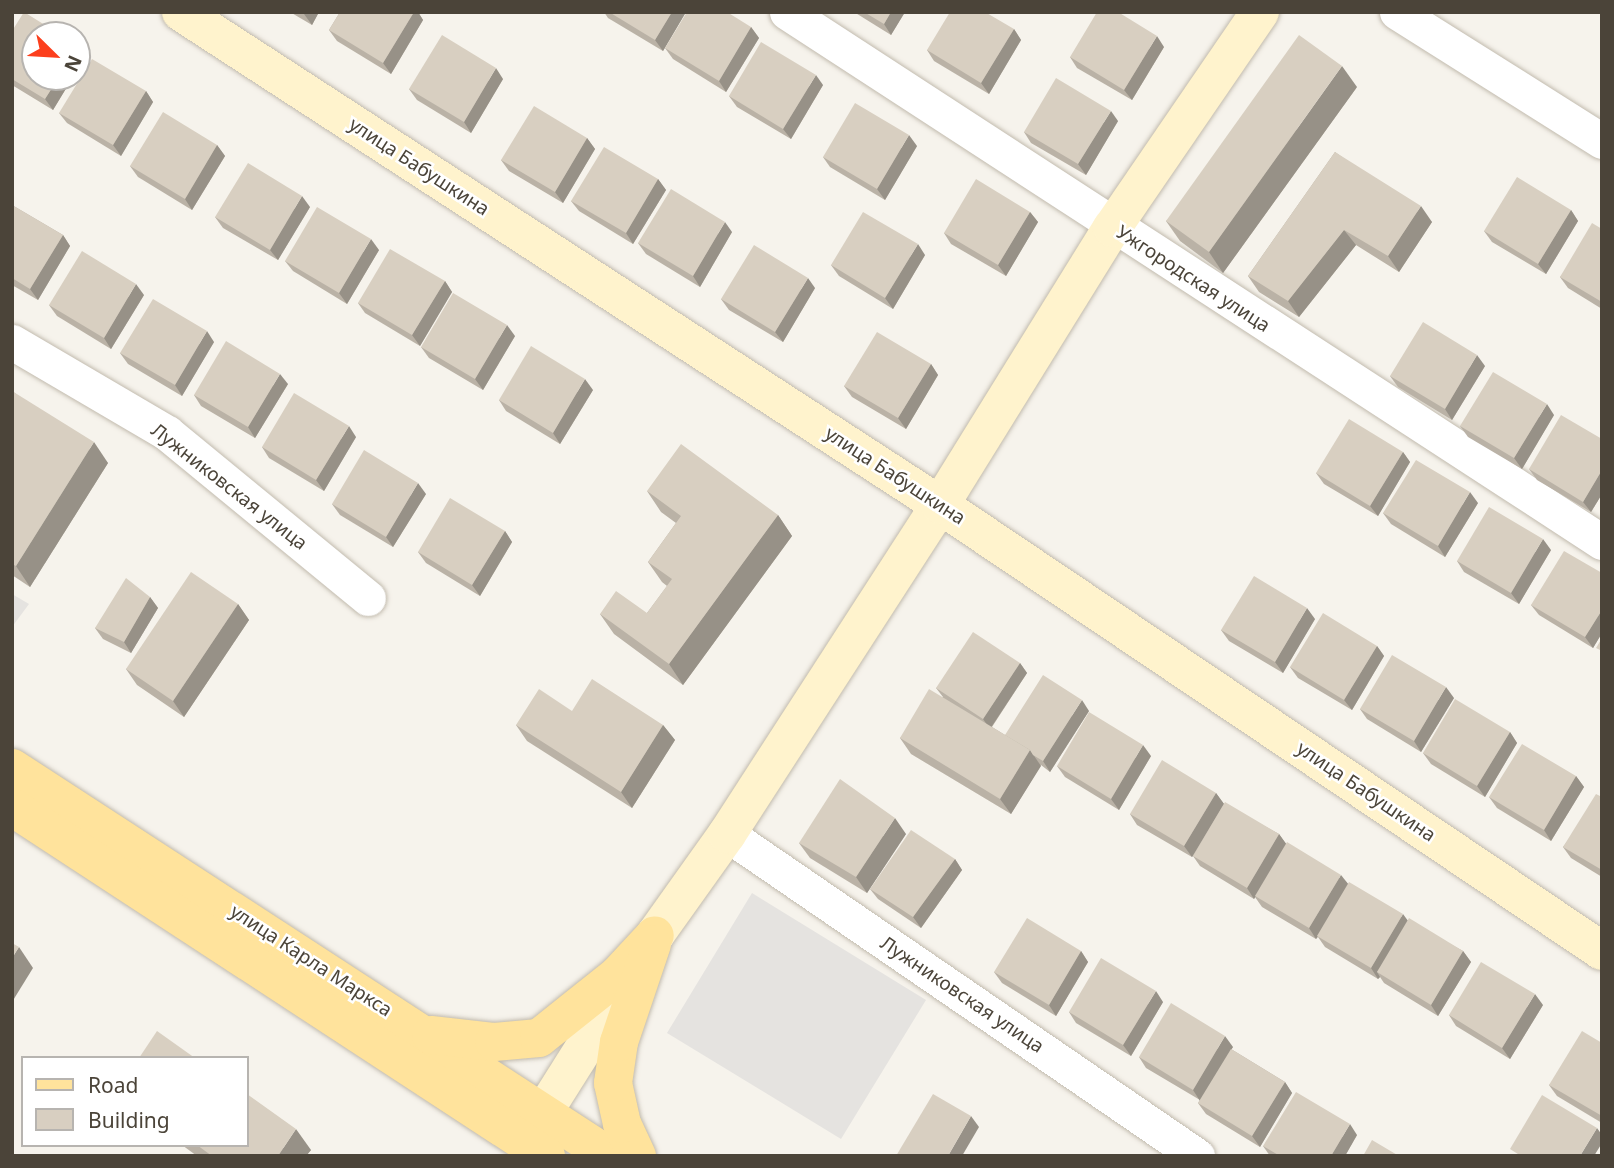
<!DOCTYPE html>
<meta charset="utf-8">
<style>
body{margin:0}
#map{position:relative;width:1614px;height:1168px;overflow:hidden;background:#f6f3ec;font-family:"Noto Sans",sans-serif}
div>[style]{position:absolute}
.parking>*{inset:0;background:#e5e3e0}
.roads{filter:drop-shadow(0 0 2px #c2bbae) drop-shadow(0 0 2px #c2bbae)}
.street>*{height:35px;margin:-17.5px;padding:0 17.5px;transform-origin:17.5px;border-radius:17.5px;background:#fff}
.secondary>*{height:38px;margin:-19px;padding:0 19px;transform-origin:19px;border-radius:19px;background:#fff3cd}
.primary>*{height:38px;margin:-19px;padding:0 19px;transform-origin:19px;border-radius:19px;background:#ffe39c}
.wall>*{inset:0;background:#bab2a6}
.shaded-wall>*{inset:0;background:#979187}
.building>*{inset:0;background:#d8cfc1}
span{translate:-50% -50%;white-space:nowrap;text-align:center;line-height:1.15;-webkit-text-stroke:5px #fff;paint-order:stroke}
.street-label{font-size:19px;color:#4b4439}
.frame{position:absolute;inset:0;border:14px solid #4b4439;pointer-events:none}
.legend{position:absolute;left:21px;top:1056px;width:228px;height:91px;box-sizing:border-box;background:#fff;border:2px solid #b7b4b0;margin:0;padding:9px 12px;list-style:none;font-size:21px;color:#4b4439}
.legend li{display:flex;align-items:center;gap:14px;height:35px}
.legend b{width:35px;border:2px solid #b7b4b0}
.north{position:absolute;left:21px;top:21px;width:70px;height:70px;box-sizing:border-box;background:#fff;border:2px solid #b7b4b0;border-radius:50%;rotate:114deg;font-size:19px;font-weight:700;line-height:28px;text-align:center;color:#4b4439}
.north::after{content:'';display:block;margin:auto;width:24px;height:32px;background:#fc3f1d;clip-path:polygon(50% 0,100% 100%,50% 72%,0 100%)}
</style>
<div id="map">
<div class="parking">
<div style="clip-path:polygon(12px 594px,29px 604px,12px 627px)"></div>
<div style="clip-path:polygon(752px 893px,926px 1000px,841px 1139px,667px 1033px)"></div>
</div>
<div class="roads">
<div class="street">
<div style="left:787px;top:12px;width:972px;rotate:33.04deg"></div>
<div style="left:1397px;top:12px;width:242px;rotate:32.2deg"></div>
<div style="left:12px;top:342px;width:180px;rotate:30.4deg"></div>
<div style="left:167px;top:433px;width:260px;rotate:39.4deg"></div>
<div style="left:727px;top:834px;width:570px;rotate:34.42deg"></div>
</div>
<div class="secondary">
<div style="left:181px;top:12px;width:905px;rotate:33.01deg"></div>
<div style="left:940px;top:505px;width:798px;rotate:33.97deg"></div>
<div style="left:526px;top:1140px;width:242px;rotate:-57.8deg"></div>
<div style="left:655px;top:935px;width:124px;rotate:-54.5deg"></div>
<div style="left:727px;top:834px;width:392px;rotate:-57.1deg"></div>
<div style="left:940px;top:505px;width:326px;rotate:-58.2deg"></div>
<div style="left:1112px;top:228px;width:262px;rotate:-55.6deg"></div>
</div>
<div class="primary">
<div style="left:12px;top:768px;width:712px;rotate:33.02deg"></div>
<div style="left:12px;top:807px;width:638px;rotate:33.17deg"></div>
<div style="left:431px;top:1035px;width:63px;rotate:6.3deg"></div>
<div style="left:494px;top:1042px;width:45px;rotate:-5.1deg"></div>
<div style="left:539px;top:1038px;width:101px;rotate:-38.6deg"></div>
<div style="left:618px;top:975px;width:54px;rotate:-47.2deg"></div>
<div style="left:637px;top:1156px;width:35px;rotate:-115deg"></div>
<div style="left:622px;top:1124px;width:42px;rotate:-102.4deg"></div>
<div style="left:613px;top:1083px;width:41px;rotate:-81.7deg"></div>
<div style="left:619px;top:1042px;width:103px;rotate:-71.4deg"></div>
</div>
</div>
<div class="wall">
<div style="clip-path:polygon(290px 12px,319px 12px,312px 25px)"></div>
<div style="clip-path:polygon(340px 12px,418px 12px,423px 20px,391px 74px,337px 41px,329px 30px)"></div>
<div style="clip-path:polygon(604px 12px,686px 12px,663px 51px,608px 18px)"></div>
<div style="clip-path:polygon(854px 12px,905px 12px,891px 35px)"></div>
<div style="clip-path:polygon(751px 27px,759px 38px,726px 92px,673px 59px,665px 48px)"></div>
<div style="clip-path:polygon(1014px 29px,1021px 40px,989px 94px,934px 61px,927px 50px)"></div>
<div style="clip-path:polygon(12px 31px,35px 77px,73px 77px,53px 110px,12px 85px)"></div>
<div style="clip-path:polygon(1164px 47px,1132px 100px,1077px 68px,1070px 57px)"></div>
<div style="clip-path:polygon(503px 79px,471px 133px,417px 100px,409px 89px)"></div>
<div style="clip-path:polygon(823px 85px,791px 139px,737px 107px,729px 96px)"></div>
<div style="clip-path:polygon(1357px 87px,1223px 273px,1180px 241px,1166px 221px)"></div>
<div style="clip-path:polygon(146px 91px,153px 102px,121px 156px,67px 123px,59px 113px)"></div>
<div style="clip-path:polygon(1118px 121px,1086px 175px,1031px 143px,1024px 132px)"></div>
<div style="clip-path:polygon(587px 138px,595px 149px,563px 203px,509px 171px,501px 160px)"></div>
<div style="clip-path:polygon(217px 145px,225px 156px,192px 210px,138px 177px,130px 166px)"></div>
<div style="clip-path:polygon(917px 146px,885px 200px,830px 167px,823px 157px)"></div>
<div style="clip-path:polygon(1335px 152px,1432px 222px,1399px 272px,1356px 245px,1299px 317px,1259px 292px,1248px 276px)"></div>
<div style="clip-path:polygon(658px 179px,666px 190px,633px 244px,579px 211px,571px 201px)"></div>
<div style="clip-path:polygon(12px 205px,63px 235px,70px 246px,38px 300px,12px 285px)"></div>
<div style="clip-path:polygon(310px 207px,278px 260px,223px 228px,215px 217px)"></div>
<div style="clip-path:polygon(1571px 210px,1578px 221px,1546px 274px,1492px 242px,1484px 231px)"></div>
<div style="clip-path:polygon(1030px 212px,1038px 222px,1006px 276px,951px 244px,944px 233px)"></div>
<div style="clip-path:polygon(1602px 229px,1602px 309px,1568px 288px,1560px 277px)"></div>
<div style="clip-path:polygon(732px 232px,700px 287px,646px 254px,638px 243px)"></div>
<div style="clip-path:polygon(379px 250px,347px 304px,293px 271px,285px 261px)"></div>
<div style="clip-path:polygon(925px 255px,893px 309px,839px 276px,831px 265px)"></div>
<div style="clip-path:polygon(445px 281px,452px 292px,420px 346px,365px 313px,358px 303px)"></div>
<div style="clip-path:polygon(815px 288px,783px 342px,729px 310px,721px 299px)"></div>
<div style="clip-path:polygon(144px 295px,111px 349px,57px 316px,49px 305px)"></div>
<div style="clip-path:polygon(515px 336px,483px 390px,429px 358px,421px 347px)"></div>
<div style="clip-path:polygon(214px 342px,182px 396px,128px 364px,120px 353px)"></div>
<div style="clip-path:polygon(931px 364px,938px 375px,906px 429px,852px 397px,844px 386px)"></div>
<div style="clip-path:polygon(1485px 366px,1452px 420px,1398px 387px,1390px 376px)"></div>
<div style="clip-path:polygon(288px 384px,255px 438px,201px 406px,194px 395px)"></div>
<div style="clip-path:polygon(593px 390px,560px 444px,506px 411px,499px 400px)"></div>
<div style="clip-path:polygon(12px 391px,108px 463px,30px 587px,12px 575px)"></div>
<div style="clip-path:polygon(1554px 415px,1522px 469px,1468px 437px,1460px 426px)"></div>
<div style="clip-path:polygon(356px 437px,324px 491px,269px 458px,262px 447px)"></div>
<div style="clip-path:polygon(1602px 439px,1602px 494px,1591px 512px,1537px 480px,1529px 469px)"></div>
<div style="clip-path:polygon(1403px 452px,1410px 462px,1378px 516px,1324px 484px,1316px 473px)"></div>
<div style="clip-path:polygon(647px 491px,778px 515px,792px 536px,683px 685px,614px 634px,600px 614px,647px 613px,667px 586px,662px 582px,648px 562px,676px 523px,661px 512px)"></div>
<div style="clip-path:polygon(426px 494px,393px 547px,340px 515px,332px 504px)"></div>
<div style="clip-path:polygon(1478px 503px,1445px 557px,1391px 524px,1383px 513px)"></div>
<div style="clip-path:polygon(505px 531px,512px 542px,480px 596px,426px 563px,418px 552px)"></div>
<div style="clip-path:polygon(1551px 550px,1519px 604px,1464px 572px,1457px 561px)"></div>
<div style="clip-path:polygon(1602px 573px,1602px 633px,1593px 648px,1539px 615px,1531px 605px)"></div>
<div style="clip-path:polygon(150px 597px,158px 608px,131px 653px,103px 639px,95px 628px)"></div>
<div style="clip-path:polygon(238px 604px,249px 620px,184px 717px,137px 685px,126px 669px)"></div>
<div style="clip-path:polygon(1315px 619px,1283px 673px,1229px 641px,1221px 630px)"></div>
<div style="clip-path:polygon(1377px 646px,1384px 656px,1352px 710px,1298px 678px,1290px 667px)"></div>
<div style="clip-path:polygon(1020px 663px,1027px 673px,992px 727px,1005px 735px,1089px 711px,1050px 772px,1041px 765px,1011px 814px,911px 754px,900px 738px,943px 697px,936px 688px)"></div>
<div style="clip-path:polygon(1454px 698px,1421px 752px,1367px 719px,1360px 709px)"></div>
<div style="clip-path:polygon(572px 711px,663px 725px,675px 740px,632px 808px,527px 741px,516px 725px)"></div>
<div style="clip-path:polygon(1510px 732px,1517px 743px,1485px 797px,1431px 764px,1423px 753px)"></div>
<div style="clip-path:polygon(1151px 756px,1119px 810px,1065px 777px,1057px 766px)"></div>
<div style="clip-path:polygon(1576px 776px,1584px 787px,1551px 841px,1497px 808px,1489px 797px)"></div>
<div style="clip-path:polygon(1216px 793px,1224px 804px,1279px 834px,1286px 844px,1348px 884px,1408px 921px,1463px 951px,1471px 962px,1438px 1016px,1384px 983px,1380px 977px,1378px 979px,1325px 947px,1318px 937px,1316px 939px,1262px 907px,1255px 897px,1254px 899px,1200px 866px,1193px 856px,1192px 857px,1137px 825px,1130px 814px)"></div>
<div style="clip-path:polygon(1602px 797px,1602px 877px,1571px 858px,1563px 847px)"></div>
<div style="clip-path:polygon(906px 834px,867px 893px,810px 858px,799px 843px)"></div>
<div style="clip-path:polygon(955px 859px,962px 870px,921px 928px,878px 899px,870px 889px)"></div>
<div style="clip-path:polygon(1081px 951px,1088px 962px,1056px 1016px,1002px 983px,994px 972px)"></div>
<div style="clip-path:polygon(1163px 1002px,1131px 1056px,1076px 1023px,1069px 1012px)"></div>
<div style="clip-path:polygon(1543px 1005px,1510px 1059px,1456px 1026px,1449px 1015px)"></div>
<div style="clip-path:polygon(1602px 1043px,1602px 1123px,1557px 1096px,1549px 1085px)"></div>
<div style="clip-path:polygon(1233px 1047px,1231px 1049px,1285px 1082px,1292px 1093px,1260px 1147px,1206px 1114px,1198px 1103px,1200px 1100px,1146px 1068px,1139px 1057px)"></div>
<div style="clip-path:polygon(1357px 1135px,1345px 1156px,1270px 1156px,1263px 1146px)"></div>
<div style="clip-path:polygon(182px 1145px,247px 1145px,311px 1150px,306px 1156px,197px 1156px)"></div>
</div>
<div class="shaded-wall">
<div style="clip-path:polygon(305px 12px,319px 12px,312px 25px,304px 14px)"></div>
<div style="clip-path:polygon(414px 12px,418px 12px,423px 20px,391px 74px,383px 63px)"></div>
<div style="clip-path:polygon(672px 12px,686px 12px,663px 51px,655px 40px)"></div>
<div style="clip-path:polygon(891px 12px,905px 12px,891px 35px,884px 24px)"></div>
<div style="clip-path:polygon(751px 27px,759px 38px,726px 92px,719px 81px)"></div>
<div style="clip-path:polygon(1014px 29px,1021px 40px,989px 94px,981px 83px)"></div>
<div style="clip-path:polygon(1157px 36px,1164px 47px,1132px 100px,1124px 90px)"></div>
<div style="clip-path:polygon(78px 45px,85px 56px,77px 70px,77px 46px)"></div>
<div style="clip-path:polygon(1342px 66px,1357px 87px,1223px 273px,1209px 252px)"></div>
<div style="clip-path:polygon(496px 68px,503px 79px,471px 133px,464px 122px)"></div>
<div style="clip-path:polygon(816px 75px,823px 85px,791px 139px,783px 129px)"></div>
<div style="clip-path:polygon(59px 77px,73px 77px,53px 110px,45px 99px)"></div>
<div style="clip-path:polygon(146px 91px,153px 102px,121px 156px,113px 145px)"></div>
<div style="clip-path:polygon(1111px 111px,1118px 121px,1086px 175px,1078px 164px)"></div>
<div style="clip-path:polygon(909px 135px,917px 146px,885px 200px,877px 189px)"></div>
<div style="clip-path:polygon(587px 138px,595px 149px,563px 203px,555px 192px)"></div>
<div style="clip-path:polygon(217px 145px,225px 156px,192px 210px,185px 199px)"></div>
<div style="clip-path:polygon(658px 179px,666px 190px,633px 244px,626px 233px)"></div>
<div style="clip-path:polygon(302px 196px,310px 207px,278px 260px,270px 250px)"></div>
<div style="clip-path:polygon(1421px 206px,1432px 222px,1399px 272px,1388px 256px)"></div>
<div style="clip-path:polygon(1571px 210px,1578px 221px,1546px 274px,1538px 264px)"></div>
<div style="clip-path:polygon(1030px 212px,1038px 222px,1006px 276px,998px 265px)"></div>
<div style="clip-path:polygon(725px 222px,732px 232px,700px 287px,693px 276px)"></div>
<div style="clip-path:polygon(1344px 230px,1356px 245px,1299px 317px,1288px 301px)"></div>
<div style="clip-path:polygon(63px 235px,70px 246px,38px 300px,30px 289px)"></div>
<div style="clip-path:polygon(371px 239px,379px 250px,347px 304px,339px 293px)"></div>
<div style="clip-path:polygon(918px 244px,925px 255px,893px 309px,885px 298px)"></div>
<div style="clip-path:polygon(808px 278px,815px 288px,783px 342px,775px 332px)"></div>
<div style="clip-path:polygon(445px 281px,452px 292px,420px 346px,412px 335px)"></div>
<div style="clip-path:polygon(136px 284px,144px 295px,111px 349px,104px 338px)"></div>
<div style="clip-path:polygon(507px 325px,515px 336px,483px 390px,475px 379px)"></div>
<div style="clip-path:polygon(207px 331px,214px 342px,182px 396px,175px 385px)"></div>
<div style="clip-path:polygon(1477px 355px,1485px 366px,1452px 420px,1445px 409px)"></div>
<div style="clip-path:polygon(931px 364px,938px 375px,906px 429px,898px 418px)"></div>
<div style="clip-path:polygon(280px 374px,288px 384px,255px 438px,248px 427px)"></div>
<div style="clip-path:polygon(585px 379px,593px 390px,560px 444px,553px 433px)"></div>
<div style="clip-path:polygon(1547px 404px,1554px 415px,1522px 469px,1514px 458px)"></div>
<div style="clip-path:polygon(349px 426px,356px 437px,324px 491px,316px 480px)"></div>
<div style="clip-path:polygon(94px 442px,108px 463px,30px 587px,16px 566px)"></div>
<div style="clip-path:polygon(1403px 452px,1410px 462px,1378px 516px,1370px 506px)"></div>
<div style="clip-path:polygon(1602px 470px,1602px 494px,1591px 512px,1583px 502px)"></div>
<div style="clip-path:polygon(418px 483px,426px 494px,393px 547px,386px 537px)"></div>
<div style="clip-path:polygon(1470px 492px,1478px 503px,1445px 557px,1438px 546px)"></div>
<div style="clip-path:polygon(778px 515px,792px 536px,683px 685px,669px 664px)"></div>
<div style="clip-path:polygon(505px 531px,512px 542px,480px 596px,472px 585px)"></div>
<div style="clip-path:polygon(1543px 539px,1551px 550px,1519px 604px,1511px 593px)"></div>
<div style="clip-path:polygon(150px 597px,158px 608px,131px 653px,124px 642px)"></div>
<div style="clip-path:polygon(238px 604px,249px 620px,184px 717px,173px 701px)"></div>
<div style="clip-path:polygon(1307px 608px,1315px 619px,1283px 673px,1275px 662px)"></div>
<div style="clip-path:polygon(1602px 610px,1602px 633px,1593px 648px,1585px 637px)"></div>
<div style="clip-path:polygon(1377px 646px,1384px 656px,1352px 710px,1344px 700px)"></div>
<div style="clip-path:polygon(1020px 663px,1027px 673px,990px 729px,983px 719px)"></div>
<div style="clip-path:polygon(1446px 687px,1454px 698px,1421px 752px,1414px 741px)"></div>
<div style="clip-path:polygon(1082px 700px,1089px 711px,1050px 772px,1043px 761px)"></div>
<div style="clip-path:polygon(663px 725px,675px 740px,632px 808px,621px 792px)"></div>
<div style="clip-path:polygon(1510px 732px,1517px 743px,1485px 797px,1477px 786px)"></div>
<div style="clip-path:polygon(1143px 745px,1151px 756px,1119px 810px,1111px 799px)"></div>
<div style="clip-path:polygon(1030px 750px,1041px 766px,1011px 814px,1000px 799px)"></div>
<div style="clip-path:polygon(1576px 776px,1584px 787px,1551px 841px,1544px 830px)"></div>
<div style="clip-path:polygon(1216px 793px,1224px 804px,1192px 857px,1184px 846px)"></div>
<div style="clip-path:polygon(895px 818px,906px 834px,867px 893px,856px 877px)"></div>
<div style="clip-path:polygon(1279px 834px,1287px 845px,1254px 899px,1247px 888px)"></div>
<div style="clip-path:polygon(955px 859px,962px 870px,921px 928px,913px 917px)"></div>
<div style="clip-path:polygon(1341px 875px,1349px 885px,1316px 939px,1309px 928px)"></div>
<div style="clip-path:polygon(1403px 914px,1411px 925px,1377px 972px,1380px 977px,1378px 979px,1371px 968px)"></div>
<div style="clip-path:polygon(19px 947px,33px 968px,12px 1002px,12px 958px)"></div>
<div style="clip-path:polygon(1081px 951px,1088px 962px,1056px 1016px,1049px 1005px)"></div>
<div style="clip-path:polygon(1463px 951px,1471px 962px,1438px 1016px,1431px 1005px)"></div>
<div style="clip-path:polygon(1156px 991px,1163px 1002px,1131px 1056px,1123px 1045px)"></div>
<div style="clip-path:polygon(1535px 994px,1543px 1005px,1510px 1059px,1502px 1048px)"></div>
<div style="clip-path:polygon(1225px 1036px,1233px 1047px,1200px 1101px,1193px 1090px)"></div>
<div style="clip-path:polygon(1285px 1082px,1292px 1093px,1260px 1147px,1252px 1136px)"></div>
<div style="clip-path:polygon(971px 1116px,979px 1127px,962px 1156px,948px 1156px)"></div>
<div style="clip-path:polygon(1350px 1124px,1357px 1135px,1345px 1156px,1331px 1156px)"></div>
<div style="clip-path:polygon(1597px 1128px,1602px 1135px,1602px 1143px,1594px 1156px,1580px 1156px)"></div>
<div style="clip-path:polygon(296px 1129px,311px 1150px,306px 1156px,278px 1156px)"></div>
</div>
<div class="building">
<div style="clip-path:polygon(24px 12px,61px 35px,35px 35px,35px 77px,59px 77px,45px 99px,12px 79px,12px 31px)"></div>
<div style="clip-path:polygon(340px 12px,414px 12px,383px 63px,329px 30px)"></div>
<div style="clip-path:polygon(609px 12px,672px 12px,655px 40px)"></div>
<div style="clip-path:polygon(687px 12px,727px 12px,751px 27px,719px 81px,665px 48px)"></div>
<div style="clip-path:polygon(864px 12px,891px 12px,884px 24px)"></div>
<div style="clip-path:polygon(950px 12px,985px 12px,1014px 29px,981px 83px,927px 50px)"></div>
<div style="clip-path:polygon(1097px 12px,1118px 12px,1157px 36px,1124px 90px,1070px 57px)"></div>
<div style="clip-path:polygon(442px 35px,496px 68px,464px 122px,409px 89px)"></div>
<div style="clip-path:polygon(1299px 35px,1342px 66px,1209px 252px,1166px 221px)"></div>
<div style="clip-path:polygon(761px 42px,816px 75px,783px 129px,729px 96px)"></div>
<div style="clip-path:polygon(92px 59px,146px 91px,113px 145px,59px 113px)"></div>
<div style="clip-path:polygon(1056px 78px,1111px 111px,1078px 164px,1024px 132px)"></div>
<div style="clip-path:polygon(855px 103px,909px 135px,877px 189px,823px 157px)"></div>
<div style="clip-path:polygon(534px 106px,587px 138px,555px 192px,501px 160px)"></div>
<div style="clip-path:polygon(163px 112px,217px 145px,185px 199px,130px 166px)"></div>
<div style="clip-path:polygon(604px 147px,658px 179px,626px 233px,571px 201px)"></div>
<div style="clip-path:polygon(1335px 152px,1421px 206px,1388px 256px,1344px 230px,1288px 301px,1248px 276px)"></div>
<div style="clip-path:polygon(248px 163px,302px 196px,270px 250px,215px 217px)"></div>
<div style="clip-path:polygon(1517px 177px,1571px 210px,1538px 264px,1484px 231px)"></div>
<div style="clip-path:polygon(976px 179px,1030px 212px,998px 265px,944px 233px)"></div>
<div style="clip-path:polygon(671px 189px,725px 222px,693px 276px,638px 243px)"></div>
<div style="clip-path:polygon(12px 205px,63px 235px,30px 289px,12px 278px)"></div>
<div style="clip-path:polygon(317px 207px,371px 239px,339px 293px,285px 261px)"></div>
<div style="clip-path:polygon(863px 212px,918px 244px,885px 298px,831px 265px)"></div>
<div style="clip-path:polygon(1592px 223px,1602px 229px,1602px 302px,1560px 277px)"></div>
<div style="clip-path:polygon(754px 245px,808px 278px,775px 332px,721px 299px)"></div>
<div style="clip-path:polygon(390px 249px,445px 281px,412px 335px,358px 303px)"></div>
<div style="clip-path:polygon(82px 251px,136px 284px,104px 338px,49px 305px)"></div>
<div style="clip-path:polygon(453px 293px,507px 325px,475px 379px,421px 347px)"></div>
<div style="clip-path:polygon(153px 299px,207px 331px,175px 385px,120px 353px)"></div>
<div style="clip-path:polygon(1423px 322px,1477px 355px,1445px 409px,1390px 376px)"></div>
<div style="clip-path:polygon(877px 332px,931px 364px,898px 418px,844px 386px)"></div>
<div style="clip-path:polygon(226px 341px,280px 374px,248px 427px,194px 395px)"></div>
<div style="clip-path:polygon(531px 346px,585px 379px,553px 433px,499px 400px)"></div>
<div style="clip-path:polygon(1493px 372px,1547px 404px,1514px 458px,1460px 426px)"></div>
<div style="clip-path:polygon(12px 391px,94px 442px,16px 566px,12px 564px)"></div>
<div style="clip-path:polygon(294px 393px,349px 426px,316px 480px,262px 447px)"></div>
<div style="clip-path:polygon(1561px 415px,1602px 439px,1602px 470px,1583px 502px,1529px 469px)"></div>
<div style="clip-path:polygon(1349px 419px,1403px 452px,1370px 506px,1316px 473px)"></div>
<div style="clip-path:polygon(681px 444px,778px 515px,669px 664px,600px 614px,616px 591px,647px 613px,672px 579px,648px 562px,681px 516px,647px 491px)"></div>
<div style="clip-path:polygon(364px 450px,418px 483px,386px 537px,332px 504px)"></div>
<div style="clip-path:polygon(1416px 460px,1470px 492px,1438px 546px,1383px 513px)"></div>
<div style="clip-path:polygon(450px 498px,505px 531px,472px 585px,418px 552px)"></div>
<div style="clip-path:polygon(1489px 507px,1543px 539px,1511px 593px,1457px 561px)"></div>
<div style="clip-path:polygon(1564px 551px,1602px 573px,1602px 610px,1585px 637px,1531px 605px)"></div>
<div style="clip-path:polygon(191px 572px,238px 604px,173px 701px,126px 669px)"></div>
<div style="clip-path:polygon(1254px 576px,1307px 608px,1275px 662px,1221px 630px)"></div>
<div style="clip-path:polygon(126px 578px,150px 597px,124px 642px,95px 628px)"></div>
<div style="clip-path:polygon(1323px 613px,1377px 646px,1344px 700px,1290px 667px)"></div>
<div style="clip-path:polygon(973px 632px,1020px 663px,983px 719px,936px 688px)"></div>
<div style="clip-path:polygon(1602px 638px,1602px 651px,1596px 648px)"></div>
<div style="clip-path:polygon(1392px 655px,1446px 687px,1414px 741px,1360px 709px)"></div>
<div style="clip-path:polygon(1043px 675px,1082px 700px,1043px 761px,1033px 755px,1030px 750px,1005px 735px)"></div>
<div style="clip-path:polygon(592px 679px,663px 725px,621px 792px,516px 725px,539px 689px,572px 711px)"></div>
<div style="clip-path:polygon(929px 689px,1030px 750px,1000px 799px,900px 738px)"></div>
<div style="clip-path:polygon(1455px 699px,1510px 732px,1477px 786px,1423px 753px)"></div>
<div style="clip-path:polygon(1089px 712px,1143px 745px,1111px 799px,1057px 766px)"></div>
<div style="clip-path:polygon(1522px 744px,1576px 776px,1544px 830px,1489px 797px)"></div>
<div style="clip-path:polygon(1162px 760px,1216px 793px,1184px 846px,1130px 814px)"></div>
<div style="clip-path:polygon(840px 779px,895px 818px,856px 877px,799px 843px)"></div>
<div style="clip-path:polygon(1596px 794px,1602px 797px,1602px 870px,1563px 847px)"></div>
<div style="clip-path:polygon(1225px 802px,1279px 834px,1247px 888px,1193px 856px)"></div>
<div style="clip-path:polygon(911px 830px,955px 859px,913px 917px,870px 889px)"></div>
<div style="clip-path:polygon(1287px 842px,1341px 875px,1309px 928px,1255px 896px)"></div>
<div style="clip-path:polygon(1349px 882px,1403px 914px,1371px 968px,1317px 936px)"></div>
<div style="clip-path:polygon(1027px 918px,1081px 951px,1049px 1005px,994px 972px)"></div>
<div style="clip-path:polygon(1409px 918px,1463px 951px,1431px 1005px,1377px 972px)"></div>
<div style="clip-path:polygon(12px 943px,19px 947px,12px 958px)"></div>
<div style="clip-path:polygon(1101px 958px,1156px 991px,1123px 1045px,1069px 1012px)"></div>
<div style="clip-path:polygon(1481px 962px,1535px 994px,1502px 1048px,1449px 1015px)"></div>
<div style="clip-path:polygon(1171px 1003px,1225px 1036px,1193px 1090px,1139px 1057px)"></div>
<div style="clip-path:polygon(157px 1031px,195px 1058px,139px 1058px)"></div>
<div style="clip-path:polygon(1582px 1031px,1602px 1043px,1602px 1116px,1549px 1085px)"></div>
<div style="clip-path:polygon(1231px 1049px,1285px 1082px,1252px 1136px,1198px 1103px)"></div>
<div style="clip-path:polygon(1296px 1092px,1350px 1124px,1331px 1156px,1280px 1156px,1263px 1146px)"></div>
<div style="clip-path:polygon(247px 1094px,296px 1129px,278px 1156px,212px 1156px,197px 1145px,247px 1145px)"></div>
<div style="clip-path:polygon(933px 1094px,971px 1116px,948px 1156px,896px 1156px)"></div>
<div style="clip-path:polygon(1542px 1095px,1597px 1128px,1580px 1156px,1521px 1156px,1510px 1149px)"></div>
<div style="clip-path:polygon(1372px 1140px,1399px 1156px,1363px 1156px)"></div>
</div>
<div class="street-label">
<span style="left:419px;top:167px;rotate:33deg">улица Бабушкина</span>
<span style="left:1193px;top:279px;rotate:33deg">Ужгородская улица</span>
<span style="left:895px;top:476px;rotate:33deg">улица Бабушкина</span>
<span style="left:229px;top:487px;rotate:38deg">Лужниковская улица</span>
<span style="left:1366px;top:792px;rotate:34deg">улица Бабушкина</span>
<span style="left:311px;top:961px;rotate:33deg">улица Карла Маркса</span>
<span style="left:962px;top:995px;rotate:34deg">Лужниковская улица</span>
</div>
<div class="frame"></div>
<ul class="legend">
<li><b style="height:9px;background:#ffe39c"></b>Road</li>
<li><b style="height:19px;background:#d8cfc1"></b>Building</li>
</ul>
<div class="north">N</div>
</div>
